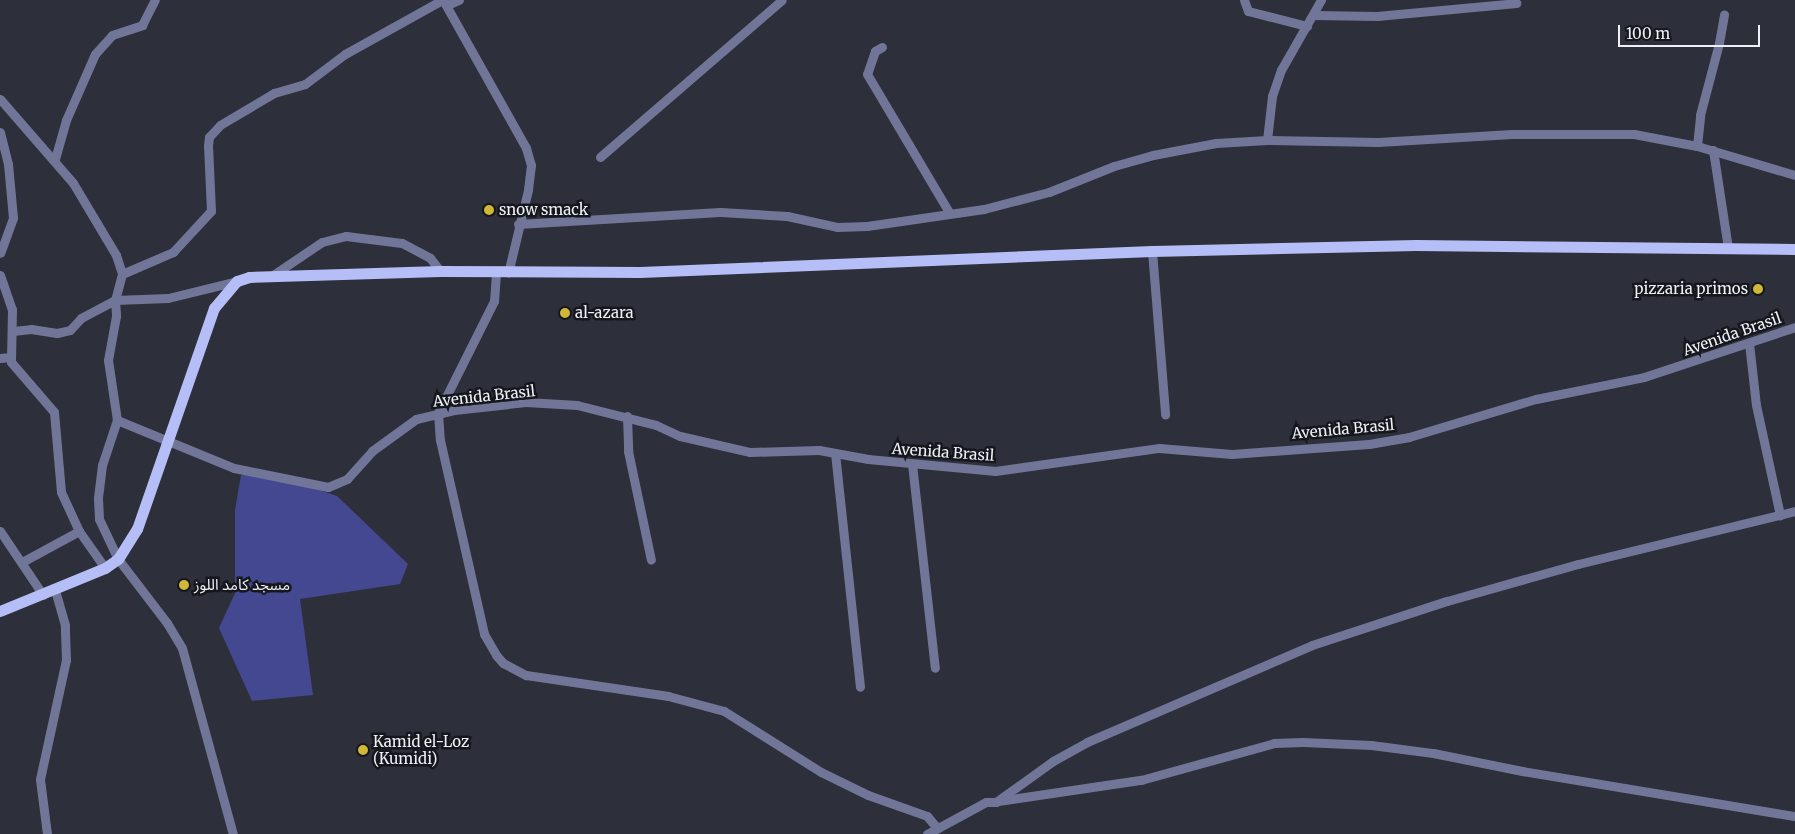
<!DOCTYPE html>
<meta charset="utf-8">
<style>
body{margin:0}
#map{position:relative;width:1795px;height:834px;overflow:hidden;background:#2d2f3b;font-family:Merriweather,"Noto Sans Arabic",serif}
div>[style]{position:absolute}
.green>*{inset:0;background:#444890}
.minor>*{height:9px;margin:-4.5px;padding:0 4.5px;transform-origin:4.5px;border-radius:4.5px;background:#717699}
.major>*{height:11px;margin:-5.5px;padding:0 5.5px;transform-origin:5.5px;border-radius:5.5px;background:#b5bef6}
.dots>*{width:14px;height:14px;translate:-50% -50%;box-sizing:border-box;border:2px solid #16171d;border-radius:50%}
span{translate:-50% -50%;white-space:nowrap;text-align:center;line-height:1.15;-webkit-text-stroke:5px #16171d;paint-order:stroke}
.poi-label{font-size:15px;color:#eef0f8}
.left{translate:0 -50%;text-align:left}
.right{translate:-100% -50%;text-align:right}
.street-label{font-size:15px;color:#eef0f8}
.scale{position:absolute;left:1618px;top:25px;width:142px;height:22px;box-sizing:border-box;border:2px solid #eef0f8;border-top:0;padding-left:6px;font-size:15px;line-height:18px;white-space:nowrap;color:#eef0f8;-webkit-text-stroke:4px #16171d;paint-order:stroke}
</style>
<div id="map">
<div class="green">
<div style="clip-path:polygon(241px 475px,279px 476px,337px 496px,408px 564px,400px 584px,300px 599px,313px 695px,252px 701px,219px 628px,235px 593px,235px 510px)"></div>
</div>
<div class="minor">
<div style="left:443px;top:0;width:170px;rotate:60.7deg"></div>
<div style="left:526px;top:148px;width:18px;rotate:74deg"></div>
<div style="left:531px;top:165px;width:25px;rotate:97deg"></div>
<div style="left:528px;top:190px;width:85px;rotate:103.5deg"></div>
<div style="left:1244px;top:0;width:12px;rotate:70deg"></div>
<div style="left:1248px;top:11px;width:61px;rotate:14.3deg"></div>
<div style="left:447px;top:5px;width:13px;rotate:-23deg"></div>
<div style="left:1313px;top:15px;width:64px;rotate:0.9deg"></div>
<div style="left:1377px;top:16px;width:140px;rotate:-5.3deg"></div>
<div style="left:882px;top:47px;width:8px;rotate:150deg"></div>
<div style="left:875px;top:51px;width:24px;rotate:109deg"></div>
<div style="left:867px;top:74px;width:161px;rotate:59.3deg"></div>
<div style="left:0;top:99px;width:111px;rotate:49deg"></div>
<div style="left:73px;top:183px;width:84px;rotate:59.2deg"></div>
<div style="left:116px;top:255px;width:20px;rotate:72deg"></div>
<div style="left:122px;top:274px;width:27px;rotate:105deg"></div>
<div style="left:115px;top:300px;width:16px;rotate:86deg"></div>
<div style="left:116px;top:316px;width:45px;rotate:100.3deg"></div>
<div style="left:108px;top:360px;width:61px;rotate:81.5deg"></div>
<div style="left:117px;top:420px;width:47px;rotate:108.4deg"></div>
<div style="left:102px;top:465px;width:34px;rotate:97deg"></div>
<div style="left:98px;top:499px;width:20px;rotate:87deg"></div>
<div style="left:99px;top:519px;width:44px;rotate:64.6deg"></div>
<div style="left:118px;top:559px;width:81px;rotate:52.6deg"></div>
<div style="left:167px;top:623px;width:29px;rotate:59deg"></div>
<div style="left:182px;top:648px;width:193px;rotate:74.7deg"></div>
<div style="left:0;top:132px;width:33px;rotate:76deg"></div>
<div style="left:8px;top:164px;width:54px;rotate:84.7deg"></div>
<div style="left:13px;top:218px;width:37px;rotate:110deg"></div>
<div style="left:1267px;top:140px;width:44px;rotate:-83.5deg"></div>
<div style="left:1272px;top:96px;width:28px;rotate:-71deg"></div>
<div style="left:1281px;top:70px;width:81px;rotate:-60.3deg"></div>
<div style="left:1697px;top:146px;width:31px;rotate:-84deg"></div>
<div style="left:1700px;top:115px;width:74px;rotate:-75.2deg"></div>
<div style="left:1719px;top:43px;width:29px;rotate:-80deg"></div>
<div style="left:1713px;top:150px;width:99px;rotate:81.3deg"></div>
<div style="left:600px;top:157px;width:240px;rotate:-40.8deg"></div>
<div style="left:55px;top:159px;width:41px;rotate:-74.2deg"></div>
<div style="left:66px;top:120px;width:72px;rotate:-66.3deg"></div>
<div style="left:95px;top:54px;width:25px;rotate:-48deg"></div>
<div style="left:112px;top:35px;width:32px;rotate:-18deg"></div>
<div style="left:142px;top:25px;width:28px;rotate:-63deg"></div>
<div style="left:518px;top:224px;width:202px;rotate:-3.4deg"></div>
<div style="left:720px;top:212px;width:67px;rotate:3.4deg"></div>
<div style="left:787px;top:216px;width:51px;rotate:12.4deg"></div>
<div style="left:837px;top:227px;width:30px;rotate:-2deg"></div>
<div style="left:867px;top:226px;width:118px;rotate:-8.3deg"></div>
<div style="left:984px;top:209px;width:67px;rotate:-14.7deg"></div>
<div style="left:1049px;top:192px;width:70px;rotate:-21.8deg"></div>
<div style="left:1114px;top:166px;width:41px;rotate:-15.8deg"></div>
<div style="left:1153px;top:155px;width:64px;rotate:-10.8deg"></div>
<div style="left:1216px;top:143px;width:51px;rotate:-3.4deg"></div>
<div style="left:1267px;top:140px;width:111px;rotate:1deg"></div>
<div style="left:1378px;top:142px;width:134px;rotate:-3.4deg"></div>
<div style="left:1512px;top:134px;width:122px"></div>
<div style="left:1634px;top:134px;width:64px;rotate:10.8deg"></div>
<div style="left:1697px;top:146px;width:102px;rotate:16.5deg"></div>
<div style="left:1152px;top:251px;width:164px;rotate:85.4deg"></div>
<div style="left:496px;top:273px;width:28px;rotate:94deg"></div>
<div style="left:494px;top:301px;width:125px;rotate:116.6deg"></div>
<div style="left:438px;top:413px;width:27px;rotate:86deg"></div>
<div style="left:440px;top:440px;width:199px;rotate:77.2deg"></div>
<div style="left:484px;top:634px;width:24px;rotate:60deg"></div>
<div style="left:496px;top:655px;width:11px;rotate:49deg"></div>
<div style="left:503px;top:663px;width:26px;rotate:28deg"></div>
<div style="left:526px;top:675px;width:144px;rotate:8.4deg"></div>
<div style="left:668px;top:696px;width:58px;rotate:15deg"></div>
<div style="left:724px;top:711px;width:115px;rotate:32.2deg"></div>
<div style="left:821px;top:772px;width:52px;rotate:26.1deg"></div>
<div style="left:868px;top:795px;width:63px;rotate:19.6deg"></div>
<div style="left:927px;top:816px;width:16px;rotate:50deg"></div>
<div style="left:122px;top:274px;width:56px;rotate:-23.3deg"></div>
<div style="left:173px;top:252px;width:56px;rotate:-47.2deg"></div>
<div style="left:211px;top:211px;width:65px;rotate:-92.6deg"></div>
<div style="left:208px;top:146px;width:9px;rotate:-84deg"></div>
<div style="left:209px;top:137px;width:16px;rotate:-47deg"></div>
<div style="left:220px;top:125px;width:63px;rotate:-30.7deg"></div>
<div style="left:274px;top:93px;width:32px;rotate:-16deg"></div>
<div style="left:305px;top:84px;width:50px;rotate:-36.9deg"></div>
<div style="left:345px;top:54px;width:111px;rotate:-29.1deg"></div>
<div style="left:0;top:275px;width:36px;rotate:71deg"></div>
<div style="left:12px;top:309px;width:53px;rotate:91.1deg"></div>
<div style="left:11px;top:362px;width:66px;rotate:49.3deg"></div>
<div style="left:54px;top:412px;width:80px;rotate:85deg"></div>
<div style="left:61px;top:492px;width:43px;rotate:65.2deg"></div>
<div style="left:79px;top:531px;width:45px;rotate:54.9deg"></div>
<div style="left:273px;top:275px;width:59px;rotate:-34deg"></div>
<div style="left:322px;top:242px;width:25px;rotate:-14deg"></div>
<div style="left:346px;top:236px;width:56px;rotate:7.1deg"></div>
<div style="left:402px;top:243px;width:32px;rotate:28deg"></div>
<div style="left:430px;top:258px;width:16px;rotate:52deg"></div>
<div style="left:13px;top:331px;width:18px;rotate:-6deg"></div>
<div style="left:31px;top:329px;width:26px;rotate:9deg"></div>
<div style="left:57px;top:333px;width:13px;rotate:-13deg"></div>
<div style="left:70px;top:330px;width:16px;rotate:-47deg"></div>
<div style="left:81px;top:318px;width:38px;rotate:-28deg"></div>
<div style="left:115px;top:300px;width:53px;rotate:-2.2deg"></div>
<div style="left:168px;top:298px;width:71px;rotate:-13.8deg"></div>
<div style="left:1749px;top:343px;width:62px;rotate:83.6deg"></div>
<div style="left:1756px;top:405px;width:113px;rotate:77.7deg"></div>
<div style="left:0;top:358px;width:11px;rotate:-5deg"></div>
<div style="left:627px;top:416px;width:35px;rotate:88deg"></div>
<div style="left:628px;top:451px;width:111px;rotate:78.1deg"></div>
<div style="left:117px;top:420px;width:126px;rotate:22.3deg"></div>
<div style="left:234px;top:468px;width:96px;rotate:11.4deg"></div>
<div style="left:328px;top:487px;width:21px;rotate:-23deg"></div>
<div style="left:347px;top:479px;width:38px;rotate:-48deg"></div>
<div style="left:372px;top:451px;width:54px;rotate:-36deg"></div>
<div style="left:416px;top:419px;width:39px;rotate:-13deg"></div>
<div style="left:454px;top:410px;width:72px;rotate:-6.3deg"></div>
<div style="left:526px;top:402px;width:51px;rotate:3.4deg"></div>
<div style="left:577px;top:405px;width:81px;rotate:14.2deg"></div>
<div style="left:656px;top:425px;width:26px;rotate:25deg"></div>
<div style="left:680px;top:436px;width:72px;rotate:12.9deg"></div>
<div style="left:750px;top:452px;width:69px;rotate:-1.7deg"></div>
<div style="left:819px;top:450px;width:50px;rotate:10.4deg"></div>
<div style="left:868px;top:459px;width:128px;rotate:5.4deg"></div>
<div style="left:995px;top:471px;width:166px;rotate:-8deg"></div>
<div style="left:1159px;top:448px;width:73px;rotate:4.7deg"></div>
<div style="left:1232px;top:454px;width:137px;rotate:-4.2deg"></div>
<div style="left:1369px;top:444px;width:41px;rotate:-9.9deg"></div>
<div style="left:1409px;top:437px;width:133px;rotate:-16.7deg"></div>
<div style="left:1536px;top:399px;width:110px;rotate:-11.5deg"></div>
<div style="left:1644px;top:377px;width:159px;rotate:-18.3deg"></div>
<div style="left:835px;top:453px;width:235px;rotate:83.9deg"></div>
<div style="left:912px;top:464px;width:205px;rotate:83.6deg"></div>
<div style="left:0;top:531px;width:77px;rotate:56.1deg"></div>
<div style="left:22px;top:562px;width:65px;rotate:-28.5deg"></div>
<div style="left:998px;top:801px;width:145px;rotate:-8.4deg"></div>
<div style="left:1141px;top:780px;width:138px;rotate:-15.5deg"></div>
<div style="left:1274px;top:743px;width:29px;rotate:-2deg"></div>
<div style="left:1303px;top:742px;width:68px;rotate:2.5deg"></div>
<div style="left:1371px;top:745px;width:63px;rotate:7.4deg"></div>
<div style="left:1433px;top:753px;width:91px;rotate:11.4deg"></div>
<div style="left:1522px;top:771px;width:277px;rotate:9.4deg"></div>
<div style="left:47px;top:834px;width:55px;rotate:-97.3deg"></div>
<div style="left:40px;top:779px;width:122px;rotate:-77.7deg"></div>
<div style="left:66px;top:660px;width:35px;rotate:-92deg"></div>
<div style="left:65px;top:625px;width:37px;rotate:-106deg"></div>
<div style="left:927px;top:834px;width:67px;rotate:-28.5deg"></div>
<div style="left:986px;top:802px;width:10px"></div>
<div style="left:996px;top:802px;width:70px;rotate:-35.7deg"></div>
<div style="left:1053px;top:761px;width:39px;rotate:-29deg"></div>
<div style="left:1087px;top:742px;width:245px;rotate:-23.3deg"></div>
<div style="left:1312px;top:645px;width:142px;rotate:-18.1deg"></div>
<div style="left:1447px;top:601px;width:136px;rotate:-15.8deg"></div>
<div style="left:1578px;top:564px;width:223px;rotate:-13.7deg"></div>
</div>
<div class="major">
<div style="left:0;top:611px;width:113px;rotate:-22.3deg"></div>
<div style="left:105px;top:568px;width:16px;rotate:-35deg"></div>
<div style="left:118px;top:559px;width:36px;rotate:-58deg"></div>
<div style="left:137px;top:529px;width:234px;rotate:-70.8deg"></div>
<div style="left:214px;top:308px;width:35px;rotate:-50deg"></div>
<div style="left:237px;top:281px;width:13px;rotate:-18deg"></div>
<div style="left:249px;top:277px;width:191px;rotate:-1.8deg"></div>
<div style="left:440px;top:271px;width:200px;rotate:0.3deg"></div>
<div style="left:640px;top:272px;width:512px;rotate:-2.35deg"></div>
<div style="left:1152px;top:251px;width:264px;rotate:-1.3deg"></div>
<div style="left:1416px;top:245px;width:379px;rotate:0.6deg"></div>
</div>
<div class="dots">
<div style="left:489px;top:210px;background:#d1b736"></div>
<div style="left:1758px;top:289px;background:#d1b736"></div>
<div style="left:565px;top:313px;background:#d1b736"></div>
<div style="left:184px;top:585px;background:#d1b736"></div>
<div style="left:363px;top:750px;background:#d1b736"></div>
</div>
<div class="poi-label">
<span class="left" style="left:499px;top:210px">snow smack</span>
<span class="right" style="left:1748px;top:289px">pizzaria primos</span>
<span class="left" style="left:575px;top:313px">al-azara</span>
<span class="left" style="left:194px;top:585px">مسجد كامد اللوز</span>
<span class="left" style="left:373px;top:750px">Kamid el-Loz<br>(Kumidi)</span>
</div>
<div class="street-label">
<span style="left:1732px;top:334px;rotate:-19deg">Avenida Brasil</span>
<span style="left:484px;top:396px;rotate:-6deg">Avenida Brasil</span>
<span style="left:1343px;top:429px;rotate:-5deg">Avenida Brasil</span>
<span style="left:943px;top:452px;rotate:4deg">Avenida Brasil</span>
</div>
<div class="scale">100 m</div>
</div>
